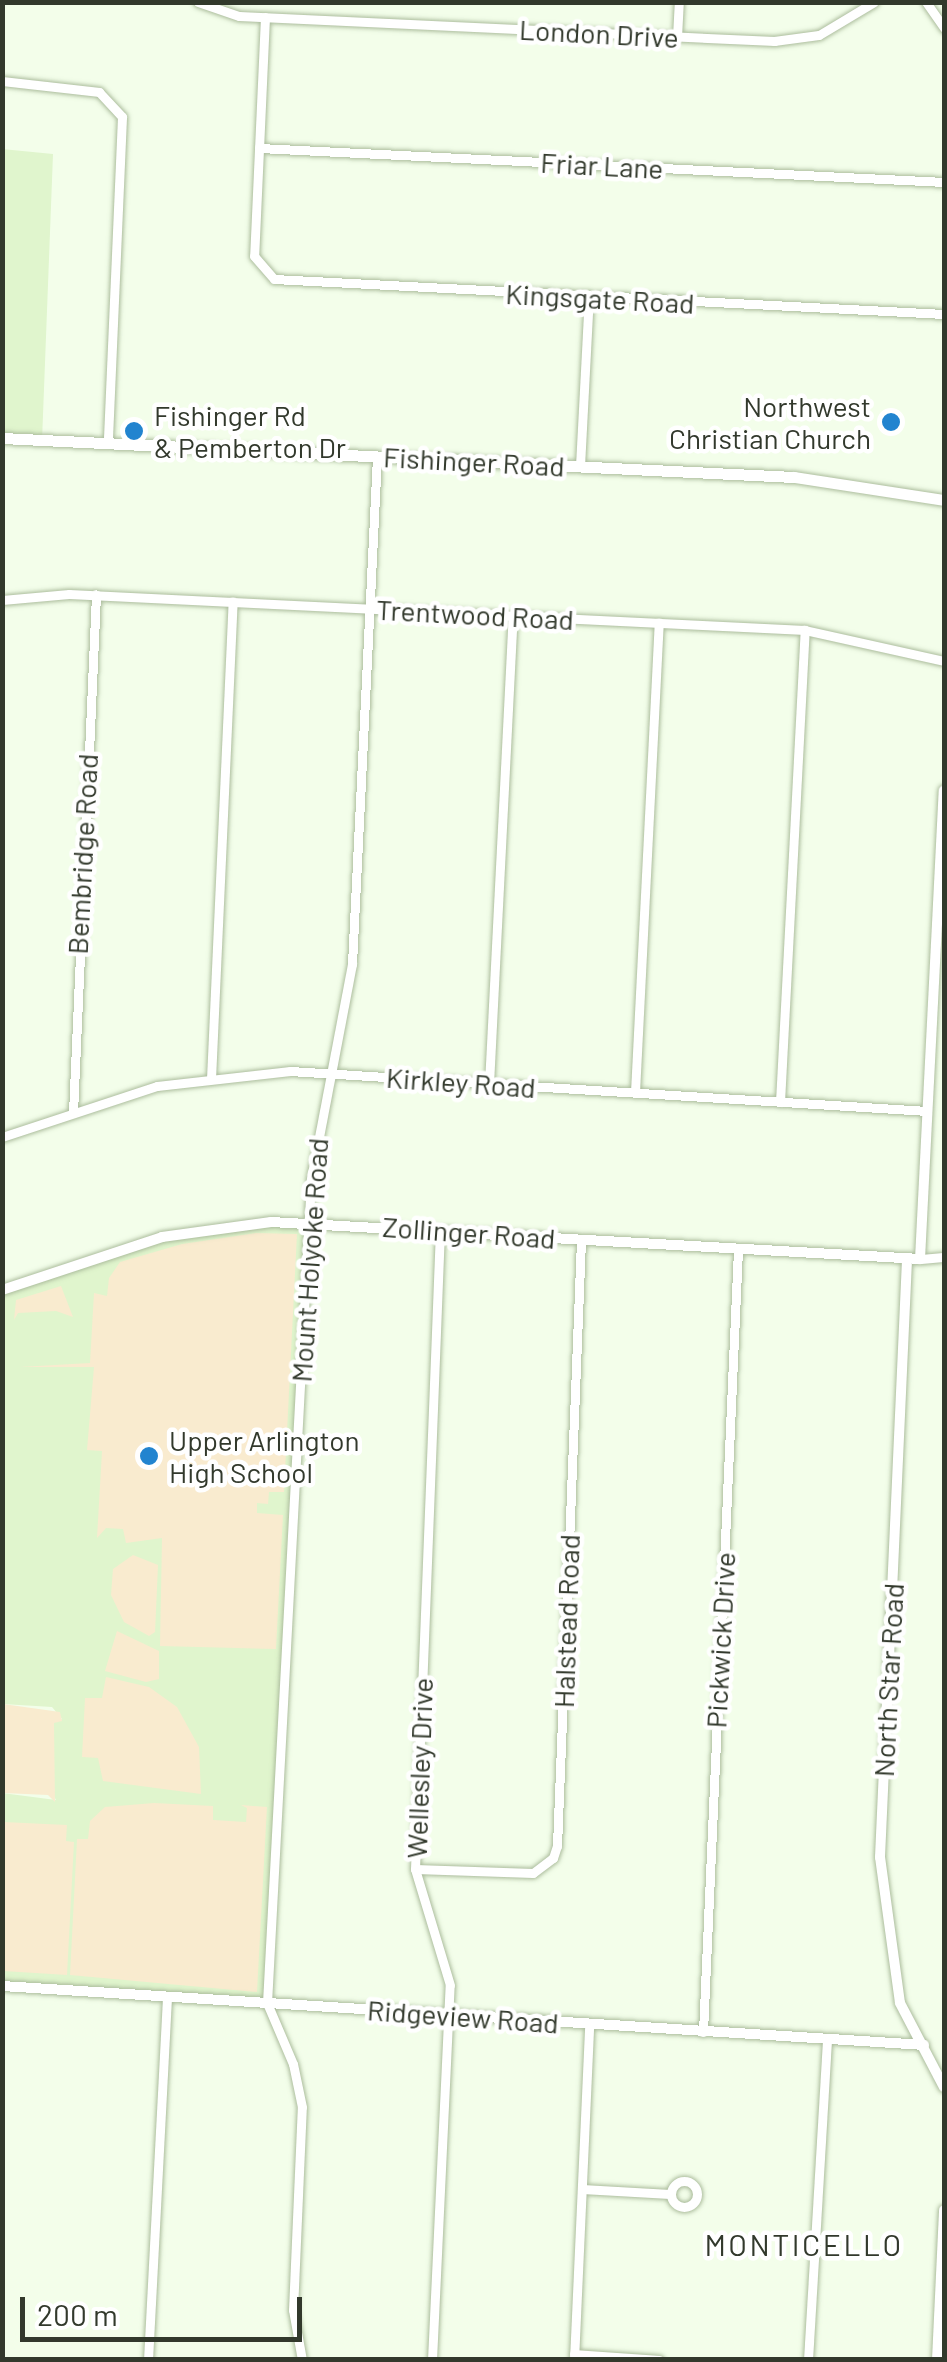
<!DOCTYPE html>
<style>
body{margin:0}
#map{position:relative;width:947px;height:2362px;overflow:hidden;background:#f3feea;font-family:Barlow,sans-serif}
div>[style]{position:absolute}
.built>*{inset:0;background:#e0f5cd}
.green>*{inset:0;background:#f9ebcf}
.roads{filter:drop-shadow(0 0 2px #acbd9d) drop-shadow(0 0 2px #acbd9d)}
.minor>*{height:9px;margin:-4.5px;padding:0 4.5px;transform-origin:4.5px;border-radius:4.5px;background:#fff}
.minor>.ring{margin:-4.5px;padding:0;box-sizing:content-box;background:none;border:9px solid #fff;border-radius:50%}
.tertiary>*{height:10px;margin:-5px;padding:0 5px;transform-origin:5px;border-radius:5px;background:#fff}
.secondary>*{height:11px;margin:-5.5px;padding:0 5.5px;transform-origin:5.5px;border-radius:5.5px;background:#fff}
.dots>*{width:28px;height:28px;translate:-50% -50%;box-sizing:border-box;border:5px solid #fff;border-radius:50%}
span{translate:-50% -50%;white-space:nowrap;text-align:center;line-height:1.15;-webkit-text-stroke:9px #fff;paint-order:stroke}
.street-label{font-size:28px;color:#32392c}
.poi-label{font-size:28px;color:#32392c}
.right{translate:-100% -50%;text-align:right}
.left{translate:0 -50%;text-align:left}
.neighbourhood-label{font-size:30px;color:#32392c;letter-spacing:2.5px}
.frame{position:absolute;inset:0;border:5px solid #32392c;pointer-events:none}
.scale{position:absolute;left:20px;top:2297px;width:282px;height:45px;box-sizing:border-box;border:5px solid #32392c;border-top:0;padding-left:12px;font-size:30px;line-height:35px;white-space:nowrap;color:#32392c;-webkit-text-stroke:8px #fff;paint-order:stroke}
</style>
<div id="map">
<div class="built">
<div style="clip-path:polygon(2px 149px,53px 154px,42px 441px,3px 438px)"></div>
<div style="clip-path:polygon(308px 1222px,267px 2003px,3px 1986px,2px 1793px,56px 1800px,51px 1791px,54px 1722px,62px 1719px,52px 1707px,3px 1704px,3px 1290px,135px 1245px)"></div>
</div>
<div class="green">
<div style="clip-path:polygon(256px 1233px,297px 1234px,284px 1492px,269px 1492px,268px 1504px,257px 1503px,257px 1513px,283px 1515px,276px 1649px,160px 1646px,162px 1538px,126px 1543px,123px 1529px,106px 1528px,97px 1538px,102px 1451px,87px 1450px,94px 1367px,20px 1367px,90px 1363px,94px 1293px,107px 1296px,109px 1278px,120px 1262px,182px 1244px)"></div>
<div style="clip-path:polygon(61px 1286px,73px 1317px,56px 1311px,18px 1313px,14px 1320px,16px 1300px)"></div>
<div style="clip-path:polygon(133px 1555px,158px 1565px,155px 1632px,149px 1636px,124px 1622px,111px 1595px,113px 1569px)"></div>
<div style="clip-path:polygon(117px 1631px,159px 1651px,159px 1679px,146px 1682px,105px 1671px)"></div>
<div style="clip-path:polygon(106px 1677px,149px 1687px,177px 1707px,199px 1747px,201px 1794px,103px 1781px,98px 1758px,82px 1757px,85px 1698px,102px 1698px)"></div>
<div style="clip-path:polygon(3px 1704px,60px 1712px,62px 1721px,54px 1723px,55px 1802px,48px 1795px,3px 1793px)"></div>
<div style="clip-path:polygon(154px 1803px,213px 1806px,213px 1820px,246px 1822px,247px 1808px,241px 1805px,267px 1807px,257px 1992px,70px 1975px,77px 1839px,88px 1839px,90px 1821px,105px 1807px)"></div>
<div style="clip-path:polygon(3px 1822px,67px 1825px,66px 1841px,74px 1842px,67px 1975px,3px 1971px)"></div>
</div>
<div class="roads">
<div class="minor">
<div style="left:198px;top:2px;width:43px;rotate:18.9deg"></div>
<div style="left:239px;top:16px;width:536px;rotate:2.68deg"></div>
<div style="left:774px;top:41px;width:45px;rotate:-7.6deg"></div>
<div style="left:819px;top:35px;width:64px;rotate:-31deg"></div>
<div style="left:926px;top:2px;width:32px;rotate:55deg"></div>
<div style="left:265px;top:17px;width:239px;rotate:92.6deg"></div>
<div style="left:254px;top:256px;width:30px;rotate:49deg"></div>
<div style="left:274px;top:279px;width:671px;rotate:2.99deg"></div>
<div style="left:677px;top:37px;width:35px;rotate:-87deg"></div>
<div style="left:2px;top:81px;width:98px;rotate:6.5deg"></div>
<div style="left:99px;top:92px;width:34px;rotate:47deg"></div>
<div style="left:122px;top:117px;width:327px;rotate:92.5deg"></div>
<div style="left:259px;top:148px;width:686px;rotate:2.84deg"></div>
<div style="left:580px;top:466px;width:169px;rotate:-87deg"></div>
<div style="left:2px;top:600px;width:67px;rotate:-5.1deg"></div>
<div style="left:69px;top:594px;width:737px;rotate:2.8deg"></div>
<div style="left:805px;top:630px;width:142px;rotate:12.6deg"></div>
<div style="left:211px;top:1079px;width:478px;rotate:-87.4deg"></div>
<div style="left:489px;top:1084px;width:469px;rotate:-87.1deg"></div>
<div style="left:635px;top:1092px;width:470px;rotate:-87.1deg"></div>
<div style="left:780px;top:1102px;width:473px;rotate:-87deg"></div>
<div style="left:73px;top:1113px;width:519px;rotate:-87.46deg"></div>
<div style="left:2px;top:1137px;width:163px;rotate:-18.2deg"></div>
<div style="left:157px;top:1086px;width:134px;rotate:-6.4deg"></div>
<div style="left:290px;top:1071px;width:638px;rotate:3.59deg"></div>
<div style="left:920px;top:1259px;width:24px;rotate:-5deg"></div>
<div style="left:415px;top:1869px;width:118px;rotate:1.9deg"></div>
<div style="left:533px;top:1873px;width:25px;rotate:-37deg"></div>
<div style="left:553px;top:1858px;width:13px;rotate:-72deg"></div>
<div style="left:557px;top:1846px;width:606px;rotate:-87.73deg"></div>
<div style="left:703px;top:2032px;width:784px;rotate:-87.44deg"></div>
<div class="ring" style="left:671px;top:2181px;width:17px;height:17px"></div>
<div style="left:582px;top:2189px;width:88px;rotate:3.3deg"></div>
<div style="left:574px;top:2354px;width:85px;rotate:4deg"></div>
<div style="left:148px;top:2360px;width:363px;rotate:-87deg"></div>
<div style="left:302px;top:2360px;width:51px;rotate:-100.2deg"></div>
<div style="left:293px;top:2310px;width:203px;rotate:-87.5deg"></div>
<div style="left:302px;top:2107px;width:44px;rotate:-101.8deg"></div>
<div style="left:293px;top:2064px;width:66px;rotate:-113.1deg"></div>
<div style="left:267px;top:2003px;width:825px;rotate:-86.94deg"></div>
<div style="left:311px;top:1179px;width:219px;rotate:-79.2deg"></div>
<div style="left:352px;top:964px;width:509px;rotate:-87.18deg"></div>
<div style="left:432px;top:2360px;width:375px;rotate:-87.3deg"></div>
<div style="left:450px;top:1985px;width:121px;rotate:-106.8deg"></div>
<div style="left:415px;top:1869px;width:639px;rotate:-87.76deg"></div>
<div style="left:574px;top:2360px;width:335px;rotate:-87.4deg"></div>
<div style="left:808px;top:2360px;width:322px;rotate:-86.6deg"></div>
</div>
<div class="tertiary">
<div style="left:907px;top:1260px;width:598px;rotate:92.59deg"></div>
<div style="left:880px;top:1857px;width:147px;rotate:82.2deg"></div>
<div style="left:900px;top:2003px;width:95px;rotate:62.4deg"></div>
<div style="left:2px;top:1290px;width:169px;rotate:-18.3deg"></div>
<div style="left:162px;top:1237px;width:110px;rotate:-7.8deg"></div>
<div style="left:271px;top:1222px;width:650px;rotate:3.26deg"></div>
<div style="left:920px;top:1259px;width:469px;rotate:-87.1deg"></div>
<div style="left:2px;top:1986px;width:924px;rotate:3.66deg"></div>
<div style="left:937px;top:2360px;width:150px;rotate:-87.3deg"></div>
</div>
<div class="secondary">
<div style="left:2px;top:438px;width:793px;rotate:2.82deg"></div>
<div style="left:794px;top:477px;width:152px;rotate:8.7deg"></div>
</div>
</div>
<div class="dots">
<div style="left:891px;top:422px;background:#2284cf"></div>
<div style="left:134px;top:431px;background:#2284cf"></div>
<div style="left:149px;top:1456px;background:#2284cf"></div>
</div>
<div class="street-label">
<span style="left:599px;top:33px;rotate:3deg">London Drive</span>
<span style="left:602px;top:165px;rotate:3deg">Friar Lane</span>
<span style="left:600px;top:298px;rotate:3deg">Kingsgate Road</span>
<span style="left:474px;top:461px;rotate:3deg">Fishinger Road</span>
<span style="left:475px;top:614px;rotate:3deg">Trentwood Road</span>
<span style="left:82px;top:854px;rotate:-87deg">Bembridge Road</span>
<span style="left:461px;top:1082px;rotate:4deg">Kirkley Road</span>
<span style="left:469px;top:1232px;rotate:4deg">Zollinger Road</span>
<span style="left:309px;top:1260px;rotate:-86deg">Mount Holyoke Road</span>
<span style="left:566px;top:1621px;rotate:-88deg">Halstead Road</span>
<span style="left:720px;top:1640px;rotate:-87deg">Pickwick Drive</span>
<span style="left:888px;top:1680px;rotate:-87deg">North Star Road</span>
<span style="left:419px;top:1768px;rotate:-88deg">Wellesley Drive</span>
<span style="left:463px;top:2016px;rotate:4deg">Ridgeview Road</span>
</div>
<div class="poi-label">
<span class="right" style="left:871px;top:422px">Northwest<br>Christian Church</span>
<span class="left" style="left:154px;top:431px">Fishinger Rd<br>&amp; Pemberton Dr</span>
<span class="left" style="left:169px;top:1456px">Upper Arlington<br>High School</span>
</div>
<div class="neighbourhood-label">
<span style="left:804px;top:2244px">MONTICELLO</span>
</div>
<div class="frame"></div>
<div class="scale">200 m</div>
</div>
